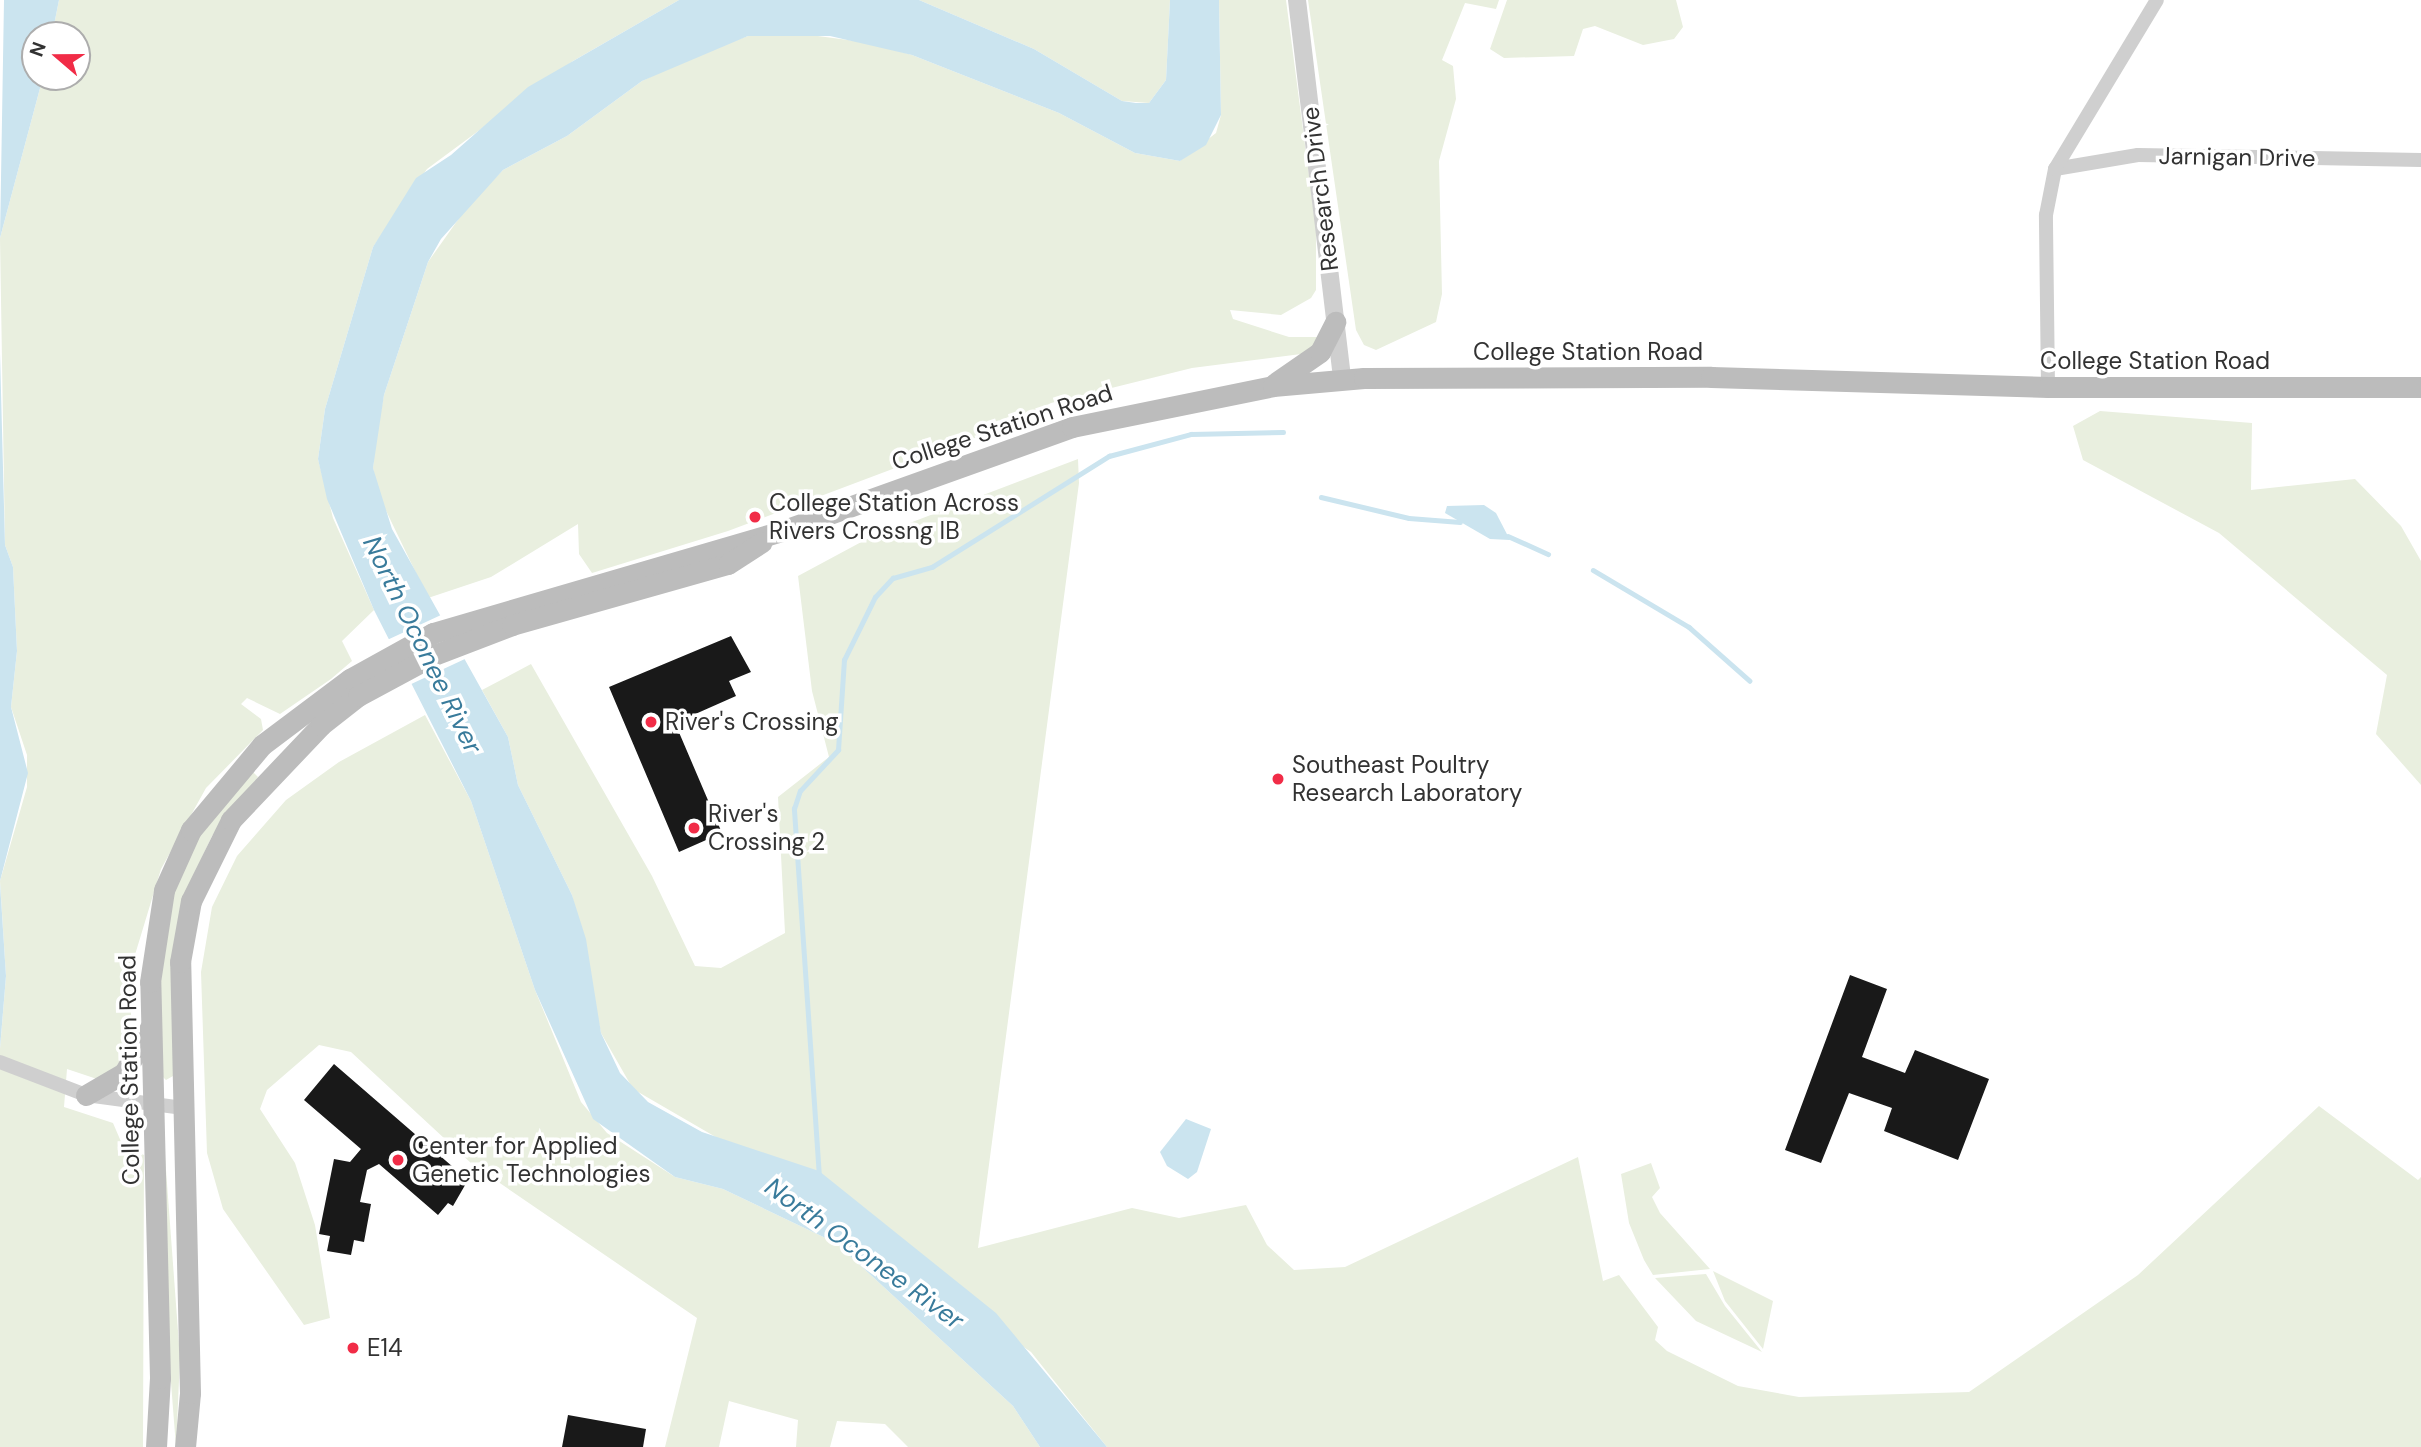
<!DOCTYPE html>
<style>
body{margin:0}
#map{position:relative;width:2421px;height:1447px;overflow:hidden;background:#fff;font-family:"DM Sans",sans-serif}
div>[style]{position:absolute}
.green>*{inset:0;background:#e9efdf}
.water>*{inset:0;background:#cbe4ef}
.pier>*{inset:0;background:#fff}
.stream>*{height:4.5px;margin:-2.25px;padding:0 2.25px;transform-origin:2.25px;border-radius:2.25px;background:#cbe4ef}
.building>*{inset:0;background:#191919}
.minor>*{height:14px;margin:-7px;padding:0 7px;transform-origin:7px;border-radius:7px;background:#cfcfcf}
.tertiary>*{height:18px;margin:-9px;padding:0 9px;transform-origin:9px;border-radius:9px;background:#cfcfcf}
.secondary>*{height:21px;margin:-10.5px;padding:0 10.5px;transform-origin:10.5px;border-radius:10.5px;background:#bcbcbc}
.dots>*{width:19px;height:19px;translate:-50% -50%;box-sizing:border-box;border:4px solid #fff;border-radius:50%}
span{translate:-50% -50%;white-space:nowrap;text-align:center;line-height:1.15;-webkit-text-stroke:7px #fff;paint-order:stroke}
.street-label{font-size:24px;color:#323232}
.poi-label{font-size:24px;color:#323232}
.left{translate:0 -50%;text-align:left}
.water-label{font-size:26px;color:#397b9b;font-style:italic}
.north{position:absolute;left:21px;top:21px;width:70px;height:70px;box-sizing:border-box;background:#fff;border:2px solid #adadad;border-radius:50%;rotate:290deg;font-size:19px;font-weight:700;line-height:28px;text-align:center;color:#323232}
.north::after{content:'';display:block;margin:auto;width:24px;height:32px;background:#f12c47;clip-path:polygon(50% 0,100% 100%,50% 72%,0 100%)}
</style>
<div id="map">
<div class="green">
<div style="clip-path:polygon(59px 0,679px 0,573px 61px,427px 169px,373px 247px,325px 409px,318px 459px,333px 518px,374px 610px,342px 641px,352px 661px,331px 679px,280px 714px,247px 698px,241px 704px,261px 719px,263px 730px,206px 788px,161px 869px,131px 968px,131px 1041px,117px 1066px,97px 1079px,67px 1069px,64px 1107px,113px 1123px,122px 1144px,144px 1155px,143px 1447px,0 1447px,0 1049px,6px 976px,0 881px,27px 787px,27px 755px,11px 707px,17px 651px,13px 567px,5px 545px,0 238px,43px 77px,77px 77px,77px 35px,52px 35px)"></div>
<div style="clip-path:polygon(919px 0,1170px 0,1166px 80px,1149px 103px,1122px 101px,1034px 49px)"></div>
<div style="clip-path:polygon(1219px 0,1286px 0,1316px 229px,1316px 290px,1311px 298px,1281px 315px,1230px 310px,1233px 319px,1289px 337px,1321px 337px,1309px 353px,1192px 368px,1051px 403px,1004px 427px,728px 531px,592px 573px,579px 554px,578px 524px,491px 577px,428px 598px,378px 494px,373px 468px,376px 436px,384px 395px,428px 262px,467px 207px,503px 170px,567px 136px,642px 81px,695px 55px,748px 36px,795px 33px,871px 43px,912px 55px,1059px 113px,1135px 153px,1180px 161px,1216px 133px,1221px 115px)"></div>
<div style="clip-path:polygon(1308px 0,1499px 0,1496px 9px,1465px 3px,1442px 60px,1453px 66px,1456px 99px,1439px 161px,1442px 294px,1436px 322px,1376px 350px,1364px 345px,1356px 330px)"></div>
<div style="clip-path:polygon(1507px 0,1676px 0,1683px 27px,1674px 39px,1643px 45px,1595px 26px,1583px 29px,1574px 56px,1504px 58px,1490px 49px)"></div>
<div style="clip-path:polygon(2100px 411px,2252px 423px,2251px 490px,2355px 479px,2401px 526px,2421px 561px,2421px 785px,2376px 734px,2387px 675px,2219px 533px,2083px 460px,2073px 426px)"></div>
<div style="clip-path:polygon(1078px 459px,1079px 483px,978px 1248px,1132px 1208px,1179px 1218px,1246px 1205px,1267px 1245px,1294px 1270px,1345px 1267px,1578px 1157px,1603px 1281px,1619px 1275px,1658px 1327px,1655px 1340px,1667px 1351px,1738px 1386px,1799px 1397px,1969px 1392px,2138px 1275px,2319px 1106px,2418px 1180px,2421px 1177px,2421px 1447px,1107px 1447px,1031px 1352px,726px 1143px,633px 1089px,601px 1033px,572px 895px,518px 785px,508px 737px,482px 690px,531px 664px,652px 876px,695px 966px,721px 968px,785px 933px,778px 797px,829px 757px,812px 691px,798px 576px,865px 540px)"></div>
<div style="clip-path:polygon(425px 715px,471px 801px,535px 990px,581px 1102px,607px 1133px,675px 1177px,723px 1189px,836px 1243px,1013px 1406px,1040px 1447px,908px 1447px,885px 1424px,837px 1421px,830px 1447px,796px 1447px,798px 1420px,729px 1401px,719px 1447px,665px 1447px,697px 1318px,472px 1164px,351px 1052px,319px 1045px,267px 1090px,260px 1109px,295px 1163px,315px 1225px,330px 1318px,304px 1325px,223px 1209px,207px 1153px,201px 972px,212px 907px,237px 856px,286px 800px,339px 762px)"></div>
<div style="clip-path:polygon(251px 770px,258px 777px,212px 836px,184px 896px,173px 1076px,166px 1080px,161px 1075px,158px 974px,170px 902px,200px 831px)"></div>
<div style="clip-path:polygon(164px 1143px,180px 1358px,176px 1447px,169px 1357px)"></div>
<div style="clip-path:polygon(1651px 1163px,1660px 1188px,1652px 1197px,1660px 1213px,1710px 1269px,1653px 1275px,1644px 1260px,1629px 1223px,1621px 1174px)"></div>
<div style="clip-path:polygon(1713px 1271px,1773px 1301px,1763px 1349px,1725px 1301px)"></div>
<div style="clip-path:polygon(1706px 1274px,1725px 1306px,1762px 1352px,1696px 1321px,1655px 1278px)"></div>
</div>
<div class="water">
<div style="clip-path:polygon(4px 0,59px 0,52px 35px,35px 35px,35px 77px,43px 77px,0 238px)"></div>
<div style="clip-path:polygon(679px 0,919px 0,1034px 49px,1122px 101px,1136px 103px,1149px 103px,1166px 80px,1170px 0,1219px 0,1221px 115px,1206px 145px,1180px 161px,1135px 153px,1059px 113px,912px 55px,830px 36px,748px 36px,642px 81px,567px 136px,503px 170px,441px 239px,428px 262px,384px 395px,373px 468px,392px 529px,508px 737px,518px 785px,572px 895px,586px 939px,601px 1033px,620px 1073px,648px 1102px,702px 1132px,819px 1171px,996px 1313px,1107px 1447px,1040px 1447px,1013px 1406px,836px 1243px,723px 1189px,675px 1177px,593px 1119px,535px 990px,471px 801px,374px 610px,327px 499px,318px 459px,325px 409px,373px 247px,416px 178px,451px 155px,528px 87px)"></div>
<div style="clip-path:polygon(0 353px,5px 545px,13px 567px,17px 651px,11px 707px,28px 773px,0 881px)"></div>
<div style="clip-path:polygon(1484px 505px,1496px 513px,1510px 540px,1490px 539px,1445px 513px,1447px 506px)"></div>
<div style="clip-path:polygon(0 883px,6px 976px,0 1048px)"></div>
<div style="clip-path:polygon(1186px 1119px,1211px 1129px,1197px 1172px,1188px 1179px,1167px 1166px,1160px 1152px)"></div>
</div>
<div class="pier">
<div style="clip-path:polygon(441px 615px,467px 658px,407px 686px,385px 641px)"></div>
</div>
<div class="stream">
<div style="left:1321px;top:497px;width:90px;rotate:13.4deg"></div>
<div style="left:1409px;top:518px;width:51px;rotate:4.5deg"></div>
<div style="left:1508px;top:536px;width:44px;rotate:24.2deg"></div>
<div style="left:1593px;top:570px;width:112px;rotate:30.7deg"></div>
<div style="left:1689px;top:627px;width:81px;rotate:41.5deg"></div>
<div style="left:819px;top:1177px;width:369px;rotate:-93.9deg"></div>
<div style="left:794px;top:809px;width:19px;rotate:-72deg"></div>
<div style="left:800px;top:791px;width:56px;rotate:-47.2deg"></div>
<div style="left:838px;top:750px;width:90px;rotate:-86.2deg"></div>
<div style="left:844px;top:660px;width:70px;rotate:-63.8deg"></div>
<div style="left:875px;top:597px;width:26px;rotate:-47deg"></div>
<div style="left:893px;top:578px;width:41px;rotate:-15.8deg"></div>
<div style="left:932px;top:567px;width:209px;rotate:-32.1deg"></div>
<div style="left:1109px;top:456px;width:85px;rotate:-15deg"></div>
<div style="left:1191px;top:434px;width:92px;rotate:-1.2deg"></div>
</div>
<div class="building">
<div style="clip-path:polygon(731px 636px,751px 672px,729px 681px,736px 696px,675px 723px,722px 833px,679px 852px,609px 687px)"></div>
<div style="clip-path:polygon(1850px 975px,1887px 989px,1862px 1057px,1905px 1073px,1915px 1050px,1989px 1079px,1958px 1160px,1884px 1131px,1892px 1108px,1849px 1093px,1821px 1163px,1785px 1150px)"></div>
<div style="clip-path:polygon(334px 1064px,468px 1180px,453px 1206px,448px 1203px,438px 1215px,379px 1164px,367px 1170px,360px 1202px,371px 1204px,364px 1242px,354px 1240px,351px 1255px,327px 1251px,330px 1236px,319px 1234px,334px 1159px,350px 1162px,361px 1149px,304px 1100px)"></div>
<div style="clip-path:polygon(568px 1415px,646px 1429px,643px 1447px,562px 1447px)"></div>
</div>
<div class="minor">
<div style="left:2055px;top:169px;width:84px;rotate:-9.6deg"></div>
<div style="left:2138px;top:155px;width:283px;rotate:1deg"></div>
<div style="left:2048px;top:387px;width:172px;rotate:-90.7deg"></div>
<div style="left:2046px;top:215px;width:47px;rotate:-78.9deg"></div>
<div style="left:2055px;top:169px;width:197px;rotate:-58.9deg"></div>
<div style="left:0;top:1062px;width:92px;rotate:21deg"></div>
<div style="left:86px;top:1095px;width:98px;rotate:7.6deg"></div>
</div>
<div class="tertiary">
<div style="left:1297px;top:0;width:382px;rotate:83.2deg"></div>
</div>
<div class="secondary">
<div style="left:1274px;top:384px;width:56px;rotate:-34.8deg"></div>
<div style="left:1320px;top:352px;width:34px;rotate:-63deg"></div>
<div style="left:86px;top:1095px;width:44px;rotate:-30.1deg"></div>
<div style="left:124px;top:1073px;width:54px;rotate:-60.1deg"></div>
<div style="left:156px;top:1447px;width:69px;rotate:-86.7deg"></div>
<div style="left:160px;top:1378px;width:396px;rotate:-91.4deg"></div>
<div style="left:150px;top:982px;width:93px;rotate:-81.3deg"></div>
<div style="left:164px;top:890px;width:66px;rotate:-65.8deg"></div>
<div style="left:191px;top:830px;width:111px;rotate:-50.1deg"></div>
<div style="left:262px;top:745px;width:110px;rotate:-36.9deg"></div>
<div style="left:350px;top:679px;width:95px;rotate:-29deg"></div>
<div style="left:433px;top:633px;width:360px;rotate:-16.3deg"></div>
<div style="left:779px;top:532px;width:311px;rotate:-19.7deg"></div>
<div style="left:1072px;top:427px;width:205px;rotate:-11.5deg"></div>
<div style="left:1273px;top:386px;width:91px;rotate:-5deg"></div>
<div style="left:1364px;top:378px;width:347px;rotate:-0.2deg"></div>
<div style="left:1711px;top:377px;width:337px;rotate:1.7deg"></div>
<div style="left:2048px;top:387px;width:373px"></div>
<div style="left:185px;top:1447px;width:54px;rotate:-84.7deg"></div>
<div style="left:190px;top:1393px;width:431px;rotate:-91.3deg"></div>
<div style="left:180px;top:962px;width:62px;rotate:-79.8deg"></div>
<div style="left:191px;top:901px;width:90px;rotate:-63.7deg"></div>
<div style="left:231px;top:820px;width:131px;rotate:-46.5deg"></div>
<div style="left:321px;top:725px;width:47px;rotate:-38.1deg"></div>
<div style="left:358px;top:696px;width:86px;rotate:-28.3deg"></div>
<div style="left:434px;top:655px;width:84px;rotate:-21deg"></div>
<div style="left:512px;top:625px;width:224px;rotate:-15.8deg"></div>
<div style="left:728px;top:564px;width:40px;rotate:-32.9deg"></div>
</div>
<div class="dots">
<div style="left:755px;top:517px;background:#f12c47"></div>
<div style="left:651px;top:722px;background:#f12c47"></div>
<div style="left:1278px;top:779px;background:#f12c47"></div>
<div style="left:694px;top:828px;background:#f12c47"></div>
<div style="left:398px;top:1160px;background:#f12c47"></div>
<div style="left:353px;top:1348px;background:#f12c47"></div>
</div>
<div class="street-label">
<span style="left:2237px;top:157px;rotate:1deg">Jarnigan Drive</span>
<span style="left:1320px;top:189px;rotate:-97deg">Research Drive</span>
<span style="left:1588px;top:352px">College Station Road</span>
<span style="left:2155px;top:361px">College Station Road</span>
<span style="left:1002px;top:427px;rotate:-18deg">College Station Road</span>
<span style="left:129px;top:1070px;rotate:-91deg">College Station Road</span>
</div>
<div class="poi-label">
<span class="left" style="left:769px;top:517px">College Station Across<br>Rivers Crossng IB</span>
<span class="left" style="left:665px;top:722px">River's Crossing</span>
<span class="left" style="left:1292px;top:779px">Southeast Poultry<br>Research Laboratory</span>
<span class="left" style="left:708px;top:828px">River's<br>Crossing 2</span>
<span class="left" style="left:412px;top:1160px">Center for Applied<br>Genetic Technologies</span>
<span class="left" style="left:367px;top:1348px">E14</span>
</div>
<div class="water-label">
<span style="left:422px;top:645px;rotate:64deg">North Oconee River</span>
<span style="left:864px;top:1254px;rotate:36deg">North Oconee River</span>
</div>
<div class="north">N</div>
</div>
